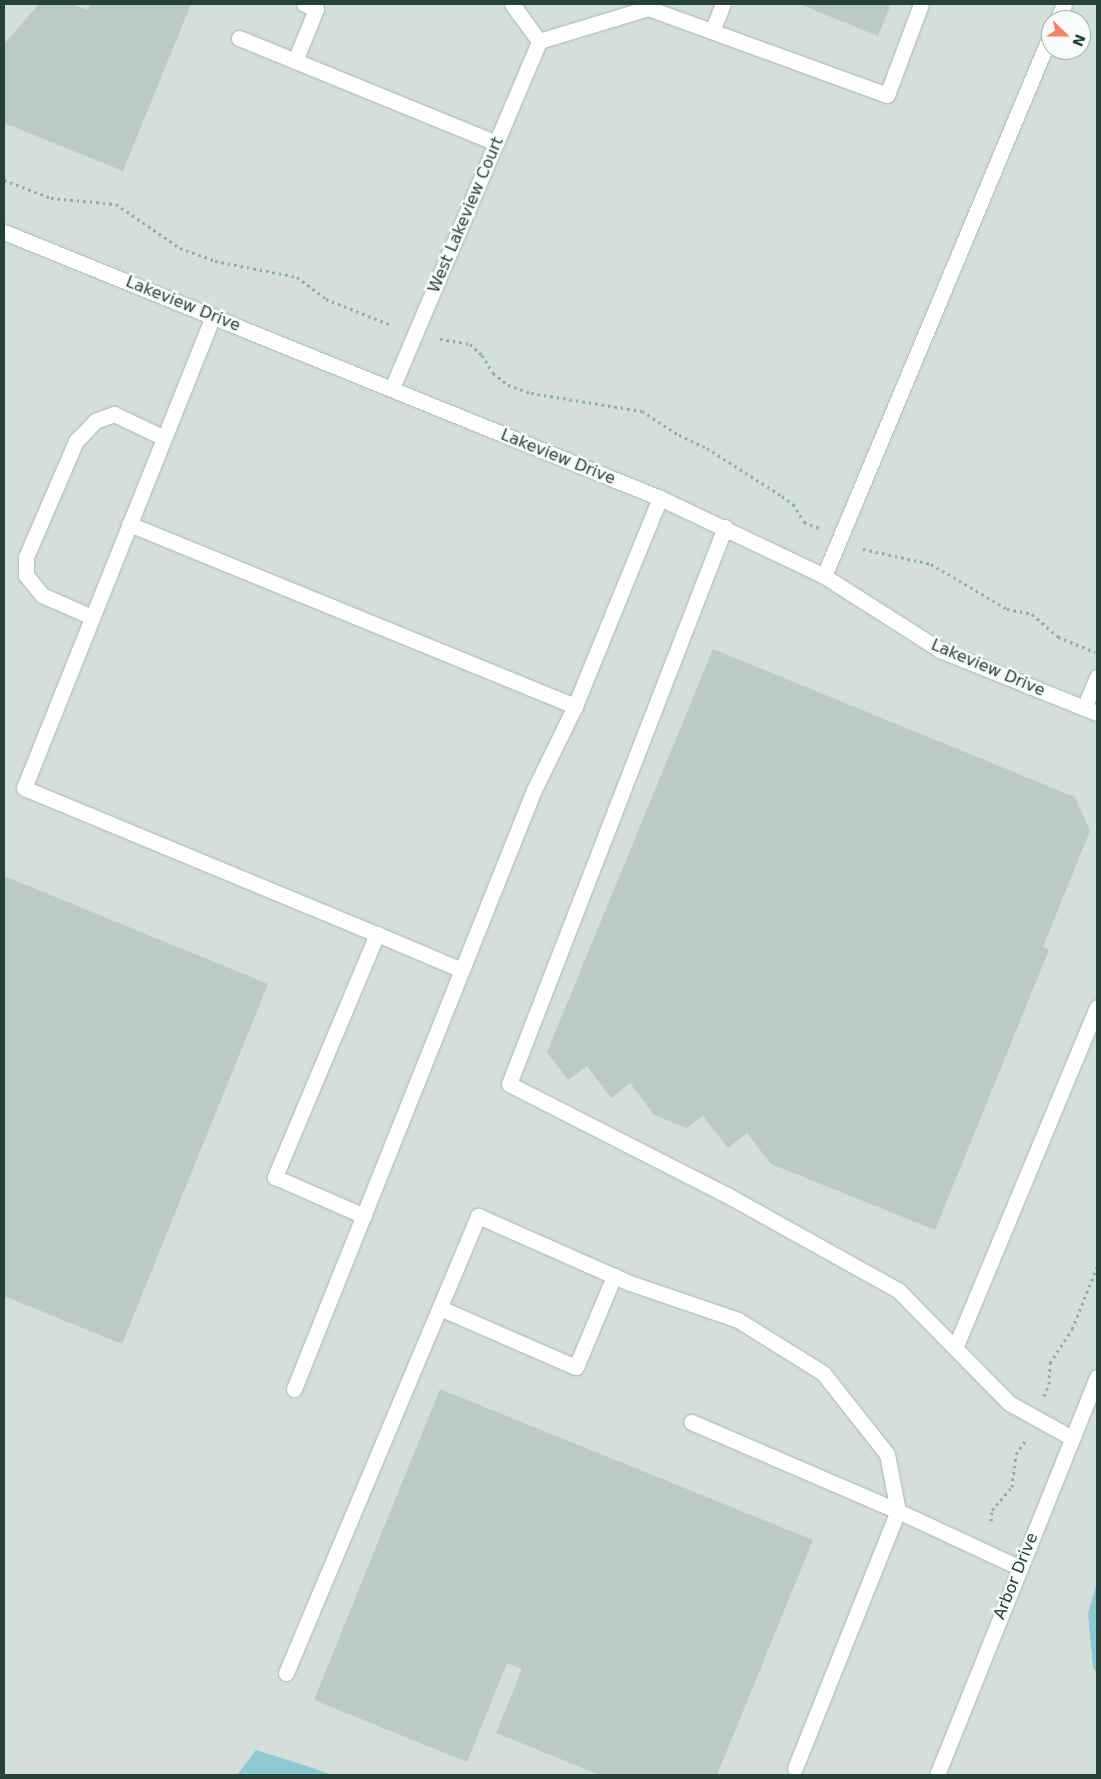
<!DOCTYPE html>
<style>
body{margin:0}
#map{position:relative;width:1101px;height:1779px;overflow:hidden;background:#e6efeb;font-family:"DejaVu Sans",sans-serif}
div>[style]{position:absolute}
.built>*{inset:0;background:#d4dfda}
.water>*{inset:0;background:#8ec9d4}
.building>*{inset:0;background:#bbcac4}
.path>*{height:3px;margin-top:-1.5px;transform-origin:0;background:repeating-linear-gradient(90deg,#86b3a5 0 2.5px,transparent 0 6.5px)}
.roads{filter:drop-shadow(0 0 1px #a8b8b2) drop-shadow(0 0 1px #a8b8b2)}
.service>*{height:15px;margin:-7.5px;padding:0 7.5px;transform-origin:7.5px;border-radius:7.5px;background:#fff}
.minor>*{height:15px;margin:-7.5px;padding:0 7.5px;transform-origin:7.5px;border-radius:7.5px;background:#fff}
span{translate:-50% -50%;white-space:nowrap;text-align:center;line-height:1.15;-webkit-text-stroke:5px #f7fbf9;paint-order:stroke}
.street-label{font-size:16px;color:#24423a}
.frame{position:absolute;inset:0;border:5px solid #24423a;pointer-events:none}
.north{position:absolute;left:1041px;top:10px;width:50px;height:50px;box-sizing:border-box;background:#f7fbf9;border:1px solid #a3b1ad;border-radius:50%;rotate:112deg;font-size:14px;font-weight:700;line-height:20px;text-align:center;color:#24423a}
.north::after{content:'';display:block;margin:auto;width:18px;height:22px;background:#f4845f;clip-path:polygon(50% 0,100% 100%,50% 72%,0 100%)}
</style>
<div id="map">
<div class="built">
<div style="clip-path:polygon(evenodd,4px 4px,1097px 4px,1097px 1775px,4px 1775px,4px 4px,1051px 20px,1081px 20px,1081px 50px,1051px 50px,1051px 20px)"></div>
</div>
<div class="water">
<div style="clip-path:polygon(1097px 1583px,1097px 1673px,1093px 1667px,1088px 1613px)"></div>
<div style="clip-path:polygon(256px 1750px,313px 1768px,331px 1775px,237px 1775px)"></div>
</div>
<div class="building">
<div style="clip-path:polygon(39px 4px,72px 4px,88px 10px,90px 4px,191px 4px,123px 171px,4px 123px,4px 44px)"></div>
<div style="clip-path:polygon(799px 4px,891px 4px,878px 36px)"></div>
<div style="clip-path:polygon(713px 649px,1075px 797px,1090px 831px,1043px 947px,1049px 950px,935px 1230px,771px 1164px,747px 1133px,728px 1148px,703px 1116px,687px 1128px,654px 1115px,630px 1083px,611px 1098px,587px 1066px,568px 1080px,547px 1052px)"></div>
<div style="clip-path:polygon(4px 876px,268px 984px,122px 1344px,4px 1296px)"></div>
<div style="clip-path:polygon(440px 1389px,813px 1540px,717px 1775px,600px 1775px,496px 1733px,522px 1669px,507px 1663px,467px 1762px,314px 1700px)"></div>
</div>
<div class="path">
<div style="left:4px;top:180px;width:50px;rotate:21deg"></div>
<div style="left:51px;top:198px;width:65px;rotate:5.3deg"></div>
<div style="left:116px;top:204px;width:78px;rotate:34.5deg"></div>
<div style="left:180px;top:248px;width:37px;rotate:20deg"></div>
<div style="left:215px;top:261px;width:84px;rotate:11deg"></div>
<div style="left:297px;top:277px;width:36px;rotate:37deg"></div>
<div style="left:326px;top:299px;width:70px;rotate:21.8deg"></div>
<div style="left:440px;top:339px;width:30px;rotate:9deg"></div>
<div style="left:470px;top:344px;width:16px;rotate:43deg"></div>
<div style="left:482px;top:355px;width:21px;rotate:59deg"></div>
<div style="left:493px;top:373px;width:19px;rotate:39deg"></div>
<div style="left:508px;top:385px;width:24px;rotate:19deg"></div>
<div style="left:531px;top:393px;width:112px;rotate:9.2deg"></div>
<div style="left:642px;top:411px;width:44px;rotate:33deg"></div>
<div style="left:679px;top:435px;width:31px;rotate:25deg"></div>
<div style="left:707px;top:448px;width:89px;rotate:32.6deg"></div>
<div style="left:782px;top:496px;width:14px;rotate:36deg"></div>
<div style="left:793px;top:504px;width:21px;rotate:59deg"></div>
<div style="left:804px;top:522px;width:16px;rotate:22deg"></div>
<div style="left:863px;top:549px;width:70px;rotate:12.4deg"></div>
<div style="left:931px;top:564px;width:88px;rotate:30.6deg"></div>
<div style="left:1007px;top:609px;width:25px;rotate:11deg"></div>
<div style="left:1032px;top:614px;width:35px;rotate:41deg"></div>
<div style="left:1058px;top:637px;width:40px;rotate:22deg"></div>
<div style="left:1044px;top:1396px;width:13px;rotate:-67deg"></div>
<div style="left:1049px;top:1384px;width:21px;rotate:-87deg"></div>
<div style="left:1050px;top:1363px;width:40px;rotate:-57.1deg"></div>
<div style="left:1072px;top:1329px;width:67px;rotate:-68deg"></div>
<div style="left:991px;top:1521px;width:11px;rotate:-85deg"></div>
<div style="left:992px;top:1510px;width:30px;rotate:-49deg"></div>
<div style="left:1012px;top:1487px;width:33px;rotate:-83deg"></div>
<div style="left:1016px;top:1454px;width:16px;rotate:-55deg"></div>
</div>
<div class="roads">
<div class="service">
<div style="left:512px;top:4px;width:46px;rotate:53.9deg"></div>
<div style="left:539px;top:41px;width:114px;rotate:-16.8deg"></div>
<div style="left:648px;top:8px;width:254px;rotate:20deg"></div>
<div style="left:887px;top:95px;width:97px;rotate:-69.5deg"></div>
<div style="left:1057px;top:20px;width:17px;rotate:-66deg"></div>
<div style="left:712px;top:31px;width:29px;rotate:-68deg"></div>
<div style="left:239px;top:38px;width:278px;rotate:22.2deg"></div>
<div style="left:295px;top:61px;width:56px;rotate:-68deg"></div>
<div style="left:316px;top:9px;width:13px;rotate:-157deg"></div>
<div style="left:213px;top:316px;width:508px;rotate:111.82deg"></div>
<div style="left:24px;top:788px;width:382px;rotate:22.5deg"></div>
<div style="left:377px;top:934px;width:264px;rotate:112.8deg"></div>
<div style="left:275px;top:1177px;width:97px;rotate:23.7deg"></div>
<div style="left:129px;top:524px;width:482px;rotate:22.2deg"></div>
<div style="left:725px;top:527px;width:597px;rotate:111.2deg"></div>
<div style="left:509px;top:1084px;width:245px;rotate:27deg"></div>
<div style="left:727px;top:1195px;width:196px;rotate:29.1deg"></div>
<div style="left:898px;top:1290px;width:158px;rotate:45.5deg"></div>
<div style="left:1009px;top:1403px;width:72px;rotate:29.1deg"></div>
<div style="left:824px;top:576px;width:588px;rotate:-67.28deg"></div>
<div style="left:92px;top:617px;width:55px;rotate:-156.3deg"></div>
<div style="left:42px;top:595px;width:26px;rotate:-129deg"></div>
<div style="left:26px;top:575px;width:18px;rotate:-90deg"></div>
<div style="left:26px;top:557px;width:126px;rotate:-66.7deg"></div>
<div style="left:76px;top:441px;width:28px;rotate:-46deg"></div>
<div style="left:95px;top:421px;width:20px;rotate:-20deg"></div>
<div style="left:114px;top:414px;width:55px;rotate:25.6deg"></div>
<div style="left:1084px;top:708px;width:34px;rotate:-67deg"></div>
<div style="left:377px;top:934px;width:92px;rotate:23deg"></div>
<div style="left:440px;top:1308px;width:148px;rotate:23.5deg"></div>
<div style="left:576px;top:1367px;width:99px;rotate:-67.3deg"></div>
<div style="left:955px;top:1348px;width:369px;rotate:-67.4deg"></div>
<div style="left:294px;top:1389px;width:645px;rotate:-68.17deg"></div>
<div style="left:534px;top:790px;width:93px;rotate:-64deg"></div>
<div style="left:575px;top:706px;width:225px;rotate:-67.8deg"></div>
<div style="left:286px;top:1673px;width:496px;rotate:-67.2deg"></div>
<div style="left:478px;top:1216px;width:166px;rotate:23.8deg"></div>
<div style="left:630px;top:1283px;width:114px;rotate:18.9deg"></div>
<div style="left:738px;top:1320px;width:100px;rotate:31.9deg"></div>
<div style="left:823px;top:1373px;width:103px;rotate:51.7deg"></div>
<div style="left:887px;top:1454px;width:58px;rotate:79.1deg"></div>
<div style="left:898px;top:1511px;width:225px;rotate:-156.7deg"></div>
<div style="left:795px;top:1768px;width:277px;rotate:-68.2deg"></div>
<div style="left:898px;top:1511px;width:135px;rotate:25deg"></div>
</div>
<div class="minor">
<div style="left:4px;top:232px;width:708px;rotate:22.07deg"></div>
<div style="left:660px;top:498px;width:182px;rotate:25.4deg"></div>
<div style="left:824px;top:576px;width:138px;rotate:32.5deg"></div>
<div style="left:940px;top:650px;width:169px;rotate:21.9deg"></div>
<div style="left:392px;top:388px;width:377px;rotate:-67deg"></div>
<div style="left:937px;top:1775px;width:429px;rotate:-68.1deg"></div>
</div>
</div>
<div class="street-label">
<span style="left:466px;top:215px;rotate:-67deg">West Lakeview Court</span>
<span style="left:183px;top:304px;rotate:22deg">Lakeview Drive</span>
<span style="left:558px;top:457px;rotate:22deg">Lakeview Drive</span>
<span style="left:988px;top:668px;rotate:23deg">Lakeview Drive</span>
<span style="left:1016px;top:1576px;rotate:-68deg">Arbor Drive</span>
</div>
<div class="frame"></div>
<div class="north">N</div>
</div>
